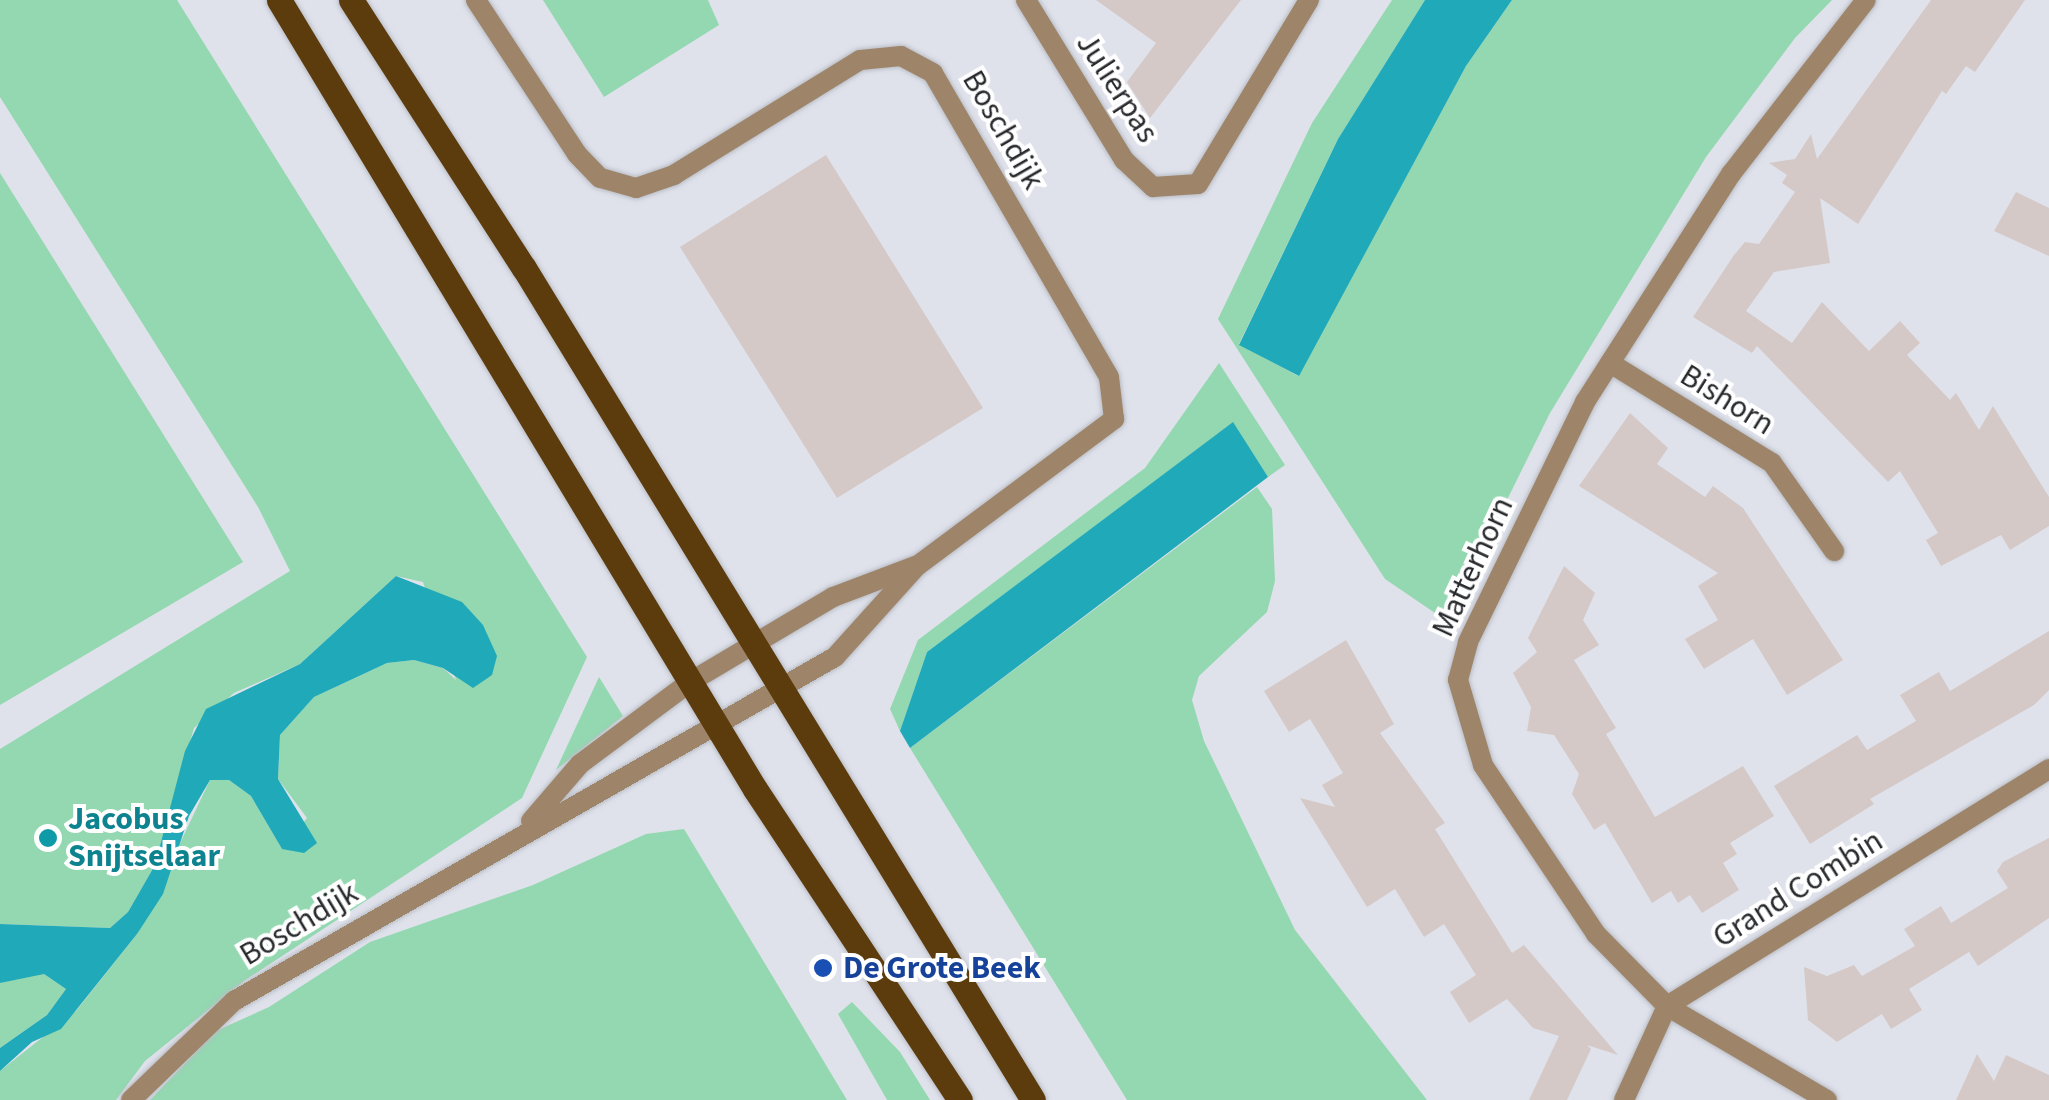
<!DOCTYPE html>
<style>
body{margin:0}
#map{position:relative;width:2049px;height:1100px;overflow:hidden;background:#dfe2eb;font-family:"Source Sans 3",sans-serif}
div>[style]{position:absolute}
.green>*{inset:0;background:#93d8b0}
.water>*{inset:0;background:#20a9b9}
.building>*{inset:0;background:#d4c9c7}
.roads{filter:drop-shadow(0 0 2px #babdc5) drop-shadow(0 0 2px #babdc5)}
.street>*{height:20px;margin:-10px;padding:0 10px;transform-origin:10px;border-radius:10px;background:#9e856a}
.primary>*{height:25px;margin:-12.5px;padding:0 12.5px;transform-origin:12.5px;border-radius:12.5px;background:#5c3b0d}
.dots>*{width:28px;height:28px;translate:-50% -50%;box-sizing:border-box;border:5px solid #fff;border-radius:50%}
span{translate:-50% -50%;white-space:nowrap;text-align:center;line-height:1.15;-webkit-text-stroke:8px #fff;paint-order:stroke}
.street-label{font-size:32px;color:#28292c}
.culture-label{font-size:32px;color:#0d838f;font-weight:700}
.left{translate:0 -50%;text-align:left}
.transit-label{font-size:32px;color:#164399;font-weight:700}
</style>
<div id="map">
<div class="green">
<div style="clip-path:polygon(0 0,177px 0,587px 657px,522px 798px,244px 981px,145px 1061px,116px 1100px,0 1100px,0 1071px,76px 1011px,137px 934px,210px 780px,229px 780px,251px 796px,282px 849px,307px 818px,278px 779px,280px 735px,314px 697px,387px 663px,414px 660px,443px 668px,456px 680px,423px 582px,396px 576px,300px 664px,234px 693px,194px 728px,155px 865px,128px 912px,110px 928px,0 924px,0 749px,290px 571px,258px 507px,0 97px)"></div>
<div style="clip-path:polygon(543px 0,708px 0,719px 25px,604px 97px)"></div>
<div style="clip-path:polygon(1392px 0,1425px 0,1338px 139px,1239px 344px,1298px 376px,1466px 66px,1512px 0,1832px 0,1795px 38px,1706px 157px,1550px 413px,1454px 607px,1435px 613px,1385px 579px,1218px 319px,1312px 123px)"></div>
<div style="clip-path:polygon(0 173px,243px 562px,0 705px)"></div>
<div style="clip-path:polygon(1219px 363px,1285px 465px,1268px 477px,1232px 423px,927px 652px,900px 731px,890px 709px,918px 640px,1145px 468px)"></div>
<div style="clip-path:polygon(1257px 487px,1272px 509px,1275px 581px,1267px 612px,1199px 676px,1192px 700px,1204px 741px,1295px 930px,1427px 1100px,1127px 1100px,910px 748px)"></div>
<div style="clip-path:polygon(599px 677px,623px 716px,556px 770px)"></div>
<div style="clip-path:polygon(684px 829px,847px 1100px,150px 1100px,216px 1031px,269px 1007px,370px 942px,533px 885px,646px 834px)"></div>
<div style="clip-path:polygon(25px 974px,44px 974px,66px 989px,47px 1015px,0 1048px,0 983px)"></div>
<div style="clip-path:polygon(852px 1002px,900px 1052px,930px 1100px,887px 1100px,838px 1014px)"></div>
</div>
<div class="water">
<div style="clip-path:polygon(1425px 0,1512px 0,1466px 66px,1299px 376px,1239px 345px,1338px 139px)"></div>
<div style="clip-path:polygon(1233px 422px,1268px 477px,910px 748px,900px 731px,927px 652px)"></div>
<div style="clip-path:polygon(396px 576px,462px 602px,483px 625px,497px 656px,492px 675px,473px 688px,443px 668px,414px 660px,387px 663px,314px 697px,280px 735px,278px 779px,317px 843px,304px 853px,282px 849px,251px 796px,229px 780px,210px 780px,189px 816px,163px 894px,137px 934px,61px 1029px,32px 1042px,0 1071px,0 1048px,47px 1015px,66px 989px,44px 974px,0 983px,0 924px,110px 928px,128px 912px,155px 865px,185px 751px,206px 709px,300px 664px)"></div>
</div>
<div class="building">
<div style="clip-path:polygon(1096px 0,1241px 0,1150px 118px,1127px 82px,1156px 43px)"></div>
<div style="clip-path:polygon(1931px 0,2025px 0,1975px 72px,1966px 66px,1946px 94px,1942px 91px,1858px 224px,1820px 198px,1830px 263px,1774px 272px,1746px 311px,1792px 343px,1822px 302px,1869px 351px,1900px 321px,1920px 343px,1907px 355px,1950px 400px,1956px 393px,1979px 430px,1993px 406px,2049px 497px,2049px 526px,2010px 550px,2001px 535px,1941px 566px,1926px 540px,1938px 533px,1900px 471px,1888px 482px,1757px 346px,1752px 353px,1693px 317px,1734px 255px,1745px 242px,1759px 244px,1795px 192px,1782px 183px,1787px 175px,1769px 163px,1795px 159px,1811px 134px,1817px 159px)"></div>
<div style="clip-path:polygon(826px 155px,983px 408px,837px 498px,680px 247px)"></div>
<div style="clip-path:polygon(2016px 192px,2049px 208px,2049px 256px,1994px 231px)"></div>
<div style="clip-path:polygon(1630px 413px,1668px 448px,1657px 464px,1705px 497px,1713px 486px,1743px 508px,1843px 660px,1787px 695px,1753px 639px,1704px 669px,1685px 639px,1718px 620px,1698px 586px,1718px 573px,1579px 486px)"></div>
<div style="clip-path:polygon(1564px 566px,1595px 593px,1583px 620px,1599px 645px,1574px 660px,1616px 728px,1606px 734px,1655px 817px,1743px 766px,1774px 816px,1730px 843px,1737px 854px,1723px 863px,1739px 890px,1702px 913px,1690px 895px,1678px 903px,1671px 891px,1652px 903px,1605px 823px,1594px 830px,1572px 794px,1579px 774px,1554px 735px,1527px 731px,1531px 707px,1513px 673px,1537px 652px,1528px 638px)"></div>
<div style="clip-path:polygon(2049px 631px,2049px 690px,2034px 705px,1870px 799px,1874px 804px,1810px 844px,1774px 786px,1857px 735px,1867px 750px,1916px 721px,1900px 695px,1939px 672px,1950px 691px)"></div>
<div style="clip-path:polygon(1346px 640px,1394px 724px,1380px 733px,1445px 823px,1435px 829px,1512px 953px,1524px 945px,1618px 1055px,1587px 1045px,1591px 1049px,1567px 1100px,1529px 1100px,1559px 1036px,1533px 1028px,1507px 999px,1469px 1023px,1450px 992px,1476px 975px,1444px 924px,1424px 937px,1395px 889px,1367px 907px,1300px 798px,1335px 807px,1322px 785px,1343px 773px,1310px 719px,1289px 732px,1264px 691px)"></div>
<div style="clip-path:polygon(2049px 838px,2049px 918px,1978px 966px,1969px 952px,1909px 989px,1922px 1010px,1891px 1029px,1882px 1014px,1837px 1042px,1808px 1020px,1804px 967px,1827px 976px,1854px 965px,1862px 976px,1915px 946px,1904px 929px,1941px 906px,1951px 923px,2008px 888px,1997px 871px,2003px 862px)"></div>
<div style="clip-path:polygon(1977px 1054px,1994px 1081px,2006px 1055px,2049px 1075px,2049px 1100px,1956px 1100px)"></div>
</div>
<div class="roads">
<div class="street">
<div style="left:1026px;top:0;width:188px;rotate:58.5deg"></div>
<div style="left:1124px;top:160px;width:40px;rotate:43deg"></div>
<div style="left:1153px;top:187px;width:45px;rotate:-3.8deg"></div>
<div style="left:1198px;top:184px;width:215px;rotate:-58.9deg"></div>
<div style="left:1610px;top:363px;width:190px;rotate:31.7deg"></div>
<div style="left:1772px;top:463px;width:108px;rotate:54.8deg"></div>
<div style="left:531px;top:821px;width:75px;rotate:-49.3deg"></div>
<div style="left:580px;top:764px;width:137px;rotate:-36.7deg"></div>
<div style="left:690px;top:682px;width:166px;rotate:-30.7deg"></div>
<div style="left:833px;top:597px;width:88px;rotate:-20.7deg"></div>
<div style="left:131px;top:1100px;width:143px;rotate:-43.9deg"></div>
<div style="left:234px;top:1001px;width:692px;rotate:-29.79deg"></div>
<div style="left:835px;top:657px;width:122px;rotate:-48deg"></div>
<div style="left:917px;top:566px;width:246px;rotate:-36.7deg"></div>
<div style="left:1114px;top:419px;width:42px;rotate:-96.8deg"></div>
<div style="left:1109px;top:377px;width:351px;rotate:-120.1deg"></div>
<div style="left:933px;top:73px;width:36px;rotate:-152deg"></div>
<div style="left:901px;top:56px;width:41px;rotate:174.4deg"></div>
<div style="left:860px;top:60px;width:219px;rotate:148.3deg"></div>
<div style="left:674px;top:175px;width:40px;rotate:161.1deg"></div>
<div style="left:636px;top:188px;width:37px;rotate:-164deg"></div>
<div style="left:600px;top:178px;width:33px;rotate:-134deg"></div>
<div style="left:577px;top:154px;width:184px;rotate:-123.3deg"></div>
<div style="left:1624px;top:1100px;width:103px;rotate:-65.4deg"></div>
<div style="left:1667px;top:1006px;width:450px;rotate:-31.8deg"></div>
<div style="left:1827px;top:1100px;width:186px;rotate:-149.6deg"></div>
<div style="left:1667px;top:1006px;width:101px;rotate:-134.6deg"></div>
<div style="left:1596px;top:934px;width:203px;rotate:-123.8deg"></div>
<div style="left:1483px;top:765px;width:89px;rotate:-106.4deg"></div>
<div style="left:1458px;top:680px;width:39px;rotate:-75deg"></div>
<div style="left:1468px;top:642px;width:267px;rotate:-64deg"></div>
<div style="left:1585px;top:402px;width:271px;rotate:-57.4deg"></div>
<div style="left:1731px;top:174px;width:220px;rotate:-52.2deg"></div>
</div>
<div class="primary">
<div style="left:279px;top:0;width:921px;rotate:58.9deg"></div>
<div style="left:755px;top:789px;width:372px;rotate:56.6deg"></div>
<div style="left:351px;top:0;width:319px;rotate:57.2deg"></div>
<div style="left:524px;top:268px;width:975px;rotate:58.54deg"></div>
</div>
</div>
<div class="dots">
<div style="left:48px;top:838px;background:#0f9aa8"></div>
<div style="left:823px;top:968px;background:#1a4fb4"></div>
</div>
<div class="street-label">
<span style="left:1117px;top:88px;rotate:57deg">Julierpas</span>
<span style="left:1003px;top:130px;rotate:60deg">Boschdijk</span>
<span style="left:1727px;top:400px;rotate:32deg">Bishorn</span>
<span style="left:1473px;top:567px;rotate:-65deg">Matterhorn</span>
<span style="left:1798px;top:889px;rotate:-32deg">Grand Combin</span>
<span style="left:299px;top:924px;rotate:-31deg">Boschdijk</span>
</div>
<div class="culture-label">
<span class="left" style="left:68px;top:838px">Jacobus<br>Snijtselaar</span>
</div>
<div class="transit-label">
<span class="left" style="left:843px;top:968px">De Grote Beek</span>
</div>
</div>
